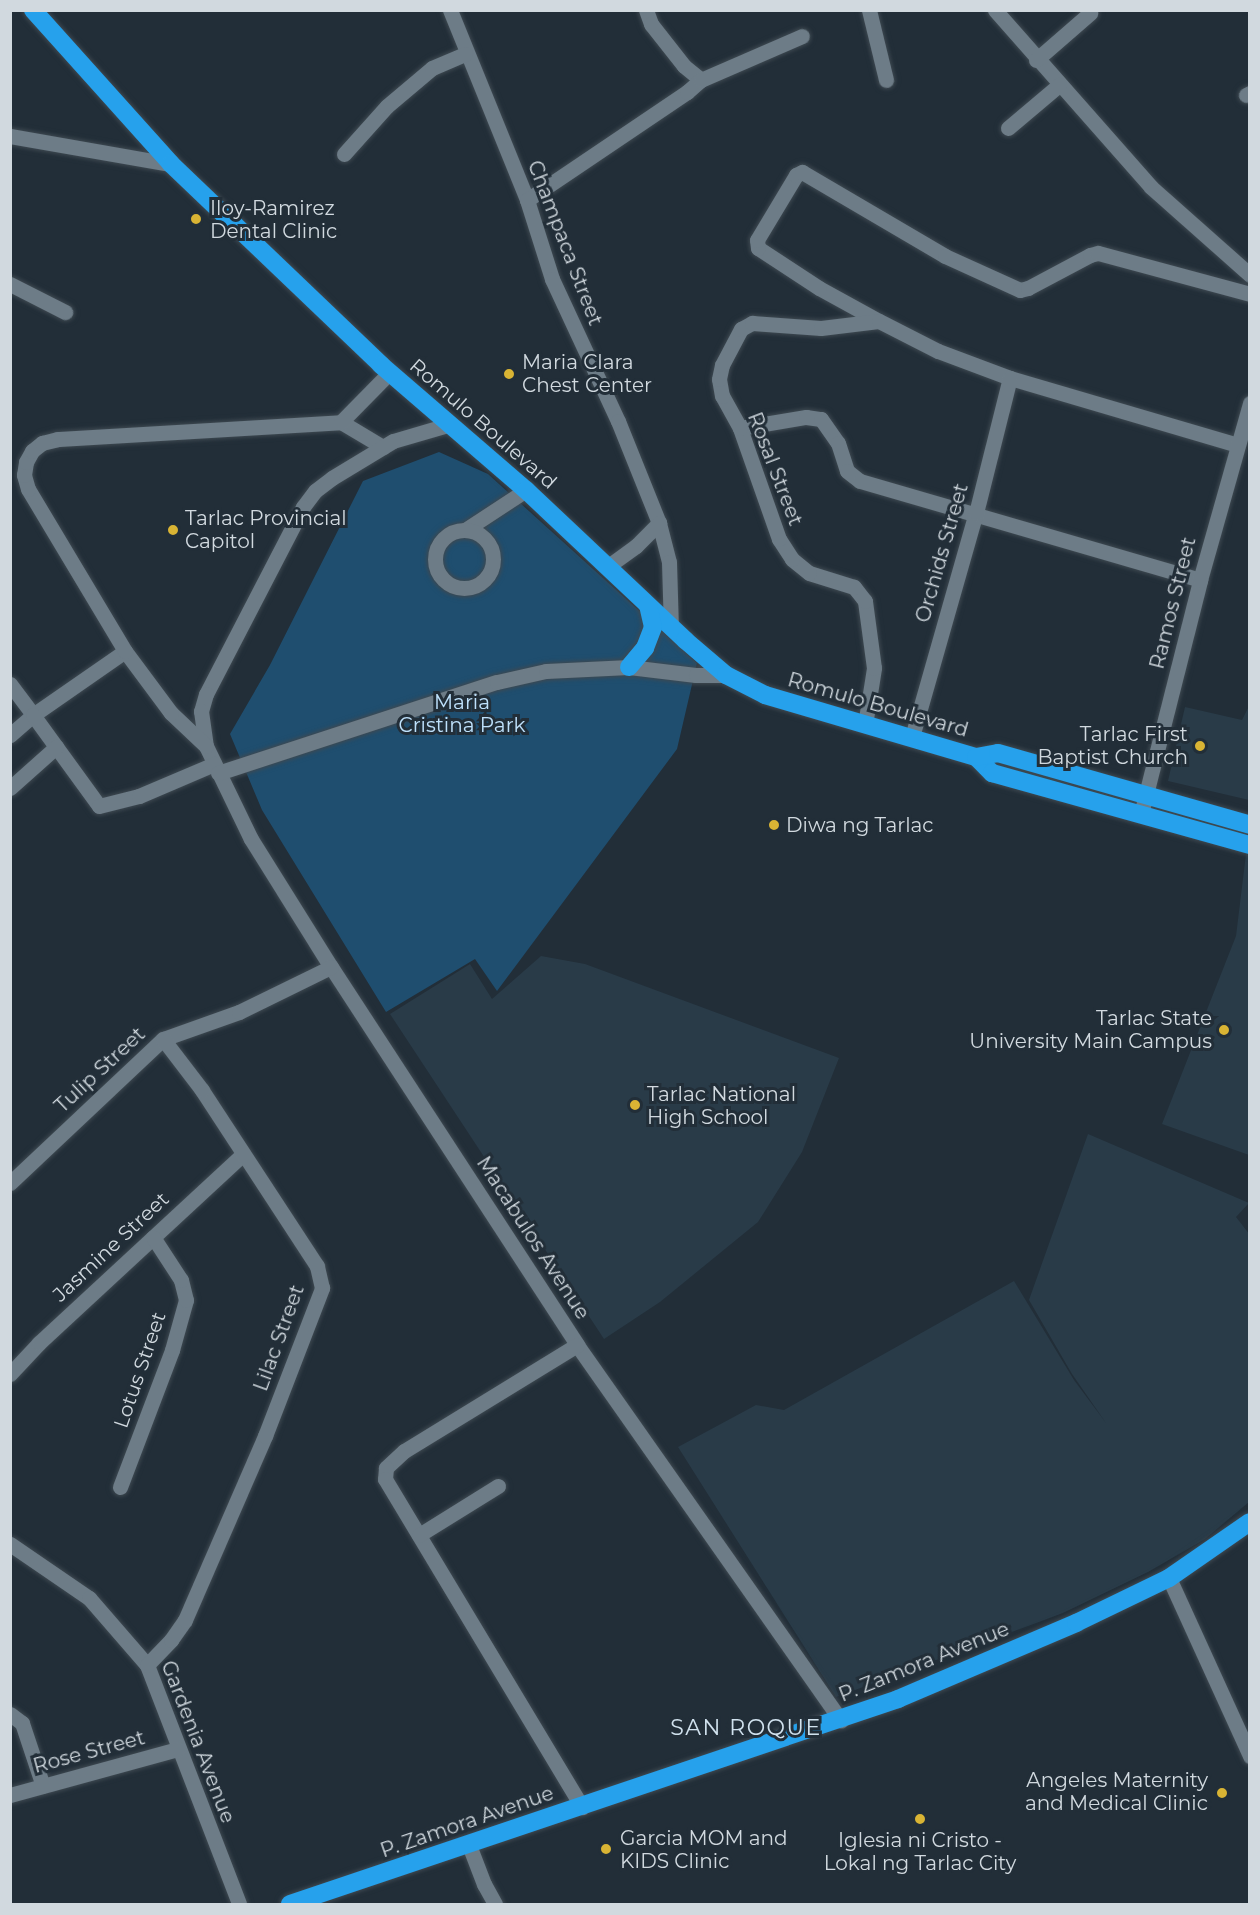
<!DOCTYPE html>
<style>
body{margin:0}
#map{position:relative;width:1260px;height:1915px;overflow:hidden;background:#222e38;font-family:Montserrat,sans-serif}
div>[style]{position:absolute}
.built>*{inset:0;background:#293b48}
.green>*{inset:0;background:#1f4e6f}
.roads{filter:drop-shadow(0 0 2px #3e4951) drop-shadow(0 0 2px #3e4951)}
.minor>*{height:15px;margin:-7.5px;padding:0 7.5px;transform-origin:7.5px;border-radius:7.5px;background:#6d7c87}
.minor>.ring{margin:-7.5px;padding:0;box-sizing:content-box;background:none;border:15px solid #6d7c87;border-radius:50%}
.highway>*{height:18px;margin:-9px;padding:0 9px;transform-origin:9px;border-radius:9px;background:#26a1ec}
.dots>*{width:16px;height:16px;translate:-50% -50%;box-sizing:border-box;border:3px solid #222e38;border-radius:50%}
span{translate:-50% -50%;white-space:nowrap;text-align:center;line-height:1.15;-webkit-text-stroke:6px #222e38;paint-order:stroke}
.poi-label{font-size:20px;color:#d1d9df}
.left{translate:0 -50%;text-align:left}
.right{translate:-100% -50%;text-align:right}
.street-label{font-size:20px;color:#d1d9df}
.park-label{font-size:20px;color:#bee1fc}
.quarter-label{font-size:22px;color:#d1e2ee;letter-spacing:1.5px}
.frame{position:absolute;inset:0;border:12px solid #d1d9df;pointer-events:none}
</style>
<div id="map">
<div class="built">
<div style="clip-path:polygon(1249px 706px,1249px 800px,1168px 781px,1185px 707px,1242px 720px)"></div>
<div style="clip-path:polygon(1246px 854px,1250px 855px,1249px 1155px,1162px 1124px,1236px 936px)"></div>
<div style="clip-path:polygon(541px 956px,585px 964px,839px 1058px,802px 1152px,758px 1222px,660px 1302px,604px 1339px,390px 1014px,470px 964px,492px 999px)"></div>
<div style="clip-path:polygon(1088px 1134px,1249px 1203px,1236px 1217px,1250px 1235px,1249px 1502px,1205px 1539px,1148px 1572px,1063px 1613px,836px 1697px,678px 1447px,756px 1405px,784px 1410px,1014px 1281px,1074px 1380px,1106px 1423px,1072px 1374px,1029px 1300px)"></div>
</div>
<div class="green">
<div style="clip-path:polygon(439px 452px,488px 474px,697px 663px,677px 749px,497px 991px,475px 959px,386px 1012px,262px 810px,230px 734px,270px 665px,363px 481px)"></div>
</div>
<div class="roads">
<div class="minor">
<div style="left:450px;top:10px;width:205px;rotate:67.9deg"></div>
<div style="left:527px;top:200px;width:83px;rotate:72.4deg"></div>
<div style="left:552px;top:279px;width:157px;rotate:65.1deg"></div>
<div style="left:618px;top:421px;width:110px;rotate:68.1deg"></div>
<div style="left:659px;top:523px;width:40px;rotate:75.6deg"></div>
<div style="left:669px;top:562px;width:66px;rotate:88.3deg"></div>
<div style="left:646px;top:10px;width:15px;rotate:70deg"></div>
<div style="left:651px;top:24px;width:53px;rotate:51.8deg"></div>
<div style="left:684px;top:66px;width:22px;rotate:39deg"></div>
<div style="left:869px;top:10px;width:72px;rotate:76.3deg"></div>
<div style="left:995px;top:10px;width:236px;rotate:48.6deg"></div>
<div style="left:1151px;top:187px;width:132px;rotate:41.6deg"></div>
<div style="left:1036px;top:60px;width:72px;rotate:-41deg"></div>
<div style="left:1246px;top:95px;width:4px;rotate:-27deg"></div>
<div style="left:1008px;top:128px;width:67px;rotate:-40.1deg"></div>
<div style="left:10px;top:136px;width:163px;rotate:9.9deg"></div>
<div style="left:344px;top:154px;width:64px;rotate:-48.1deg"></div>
<div style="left:387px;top:106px;width:59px;rotate:-40.2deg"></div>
<div style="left:432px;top:68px;width:36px;rotate:-23deg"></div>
<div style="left:527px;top:200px;width:193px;rotate:-34deg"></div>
<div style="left:687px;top:92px;width:18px;rotate:-41deg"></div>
<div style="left:701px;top:80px;width:110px;rotate:-23.5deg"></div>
<div style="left:10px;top:284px;width:62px;rotate:27deg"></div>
<div style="left:879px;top:321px;width:68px;rotate:-151.2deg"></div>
<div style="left:819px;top:288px;width:73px;rotate:-146.7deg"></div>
<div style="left:758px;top:248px;width:8px;rotate:-97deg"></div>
<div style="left:757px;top:240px;width:76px;rotate:-59deg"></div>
<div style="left:796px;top:175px;width:7px;rotate:-27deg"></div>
<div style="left:802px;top:172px;width:166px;rotate:30.4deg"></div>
<div style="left:945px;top:256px;width:82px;rotate:24.4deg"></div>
<div style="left:1020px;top:290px;width:8px;rotate:-14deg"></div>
<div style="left:1028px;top:288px;width:70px;rotate:-28deg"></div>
<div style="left:1090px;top:255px;width:8px;rotate:-14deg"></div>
<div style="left:1098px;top:253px;width:157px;rotate:15.1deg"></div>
<div style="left:341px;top:422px;width:49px;rotate:30.8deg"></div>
<div style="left:451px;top:424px;width:60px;rotate:163.7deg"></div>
<div style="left:393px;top:441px;width:71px;rotate:148.8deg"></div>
<div style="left:332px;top:478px;width:21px;rotate:143deg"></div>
<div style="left:315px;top:491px;width:20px;rotate:127deg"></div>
<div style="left:303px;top:507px;width:211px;rotate:117.4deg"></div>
<div style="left:206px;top:694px;width:18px;rotate:106deg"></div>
<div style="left:201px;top:711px;width:35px;rotate:82deg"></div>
<div style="left:206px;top:746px;width:103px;rotate:64.2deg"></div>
<div style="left:251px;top:839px;width:151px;rotate:58deg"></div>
<div style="left:331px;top:967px;width:451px;rotate:56.9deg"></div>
<div style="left:577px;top:1345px;width:459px;rotate:54.9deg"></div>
<div style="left:740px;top:428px;width:67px;rotate:-9.5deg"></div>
<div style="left:806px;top:417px;width:15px;rotate:8deg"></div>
<div style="left:821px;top:419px;width:29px;rotate:55deg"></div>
<div style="left:838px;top:443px;width:29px;rotate:72deg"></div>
<div style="left:847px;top:471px;width:16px;rotate:38deg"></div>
<div style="left:860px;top:481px;width:354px;rotate:16.2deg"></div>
<div style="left:465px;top:530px;width:73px;rotate:-33.3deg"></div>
<div class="ring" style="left:435px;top:530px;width:43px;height:43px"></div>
<div style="left:607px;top:567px;width:36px;rotate:-36deg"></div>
<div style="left:636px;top:546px;width:33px;rotate:-45deg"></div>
<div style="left:10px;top:684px;width:39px;rotate:53deg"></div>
<div style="left:33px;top:715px;width:112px;rotate:-34.8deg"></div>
<div style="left:865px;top:725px;width:58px;rotate:-81deg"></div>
<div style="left:874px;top:668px;width:68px;rotate:-97.7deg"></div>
<div style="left:865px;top:601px;width:18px;rotate:-128deg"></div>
<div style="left:854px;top:587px;width:47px;rotate:-162.7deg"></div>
<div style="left:809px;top:573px;width:22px;rotate:-141deg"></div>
<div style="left:792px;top:559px;width:24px;rotate:-123deg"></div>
<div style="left:779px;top:539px;width:118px;rotate:-109.4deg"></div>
<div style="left:740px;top:428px;width:37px;rotate:-119deg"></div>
<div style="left:722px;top:396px;width:17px;rotate:-100deg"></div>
<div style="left:719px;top:379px;width:14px;rotate:-78deg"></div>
<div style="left:722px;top:365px;width:41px;rotate:-62.2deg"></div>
<div style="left:741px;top:329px;width:13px;rotate:-29deg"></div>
<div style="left:752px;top:323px;width:69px;rotate:4.1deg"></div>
<div style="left:821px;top:328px;width:58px;rotate:-6.9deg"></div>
<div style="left:879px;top:321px;width:66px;rotate:27deg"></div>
<div style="left:938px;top:351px;width:77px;rotate:20.6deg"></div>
<div style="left:1010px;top:378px;width:237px;rotate:16.4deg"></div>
<div style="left:10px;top:735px;width:30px;rotate:-41deg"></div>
<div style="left:33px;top:715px;width:112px;rotate:54deg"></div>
<div style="left:99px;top:806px;width:41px;rotate:-14deg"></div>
<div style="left:139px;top:796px;width:82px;rotate:-23.1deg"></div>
<div style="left:912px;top:737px;width:233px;rotate:-74.1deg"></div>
<div style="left:976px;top:513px;width:139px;rotate:-75.9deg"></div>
<div style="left:206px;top:746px;width:48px;rotate:-136.7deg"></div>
<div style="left:171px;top:713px;width:77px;rotate:-126.6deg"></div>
<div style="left:125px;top:651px;width:189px;rotate:-120.9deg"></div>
<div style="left:28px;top:489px;width:15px;rotate:-106deg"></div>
<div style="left:24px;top:475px;width:13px;rotate:-81deg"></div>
<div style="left:26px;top:462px;width:13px;rotate:-61deg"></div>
<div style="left:32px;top:451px;width:13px;rotate:-39deg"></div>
<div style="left:42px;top:443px;width:16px;rotate:-14deg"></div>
<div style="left:58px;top:439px;width:284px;rotate:-3.4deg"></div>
<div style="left:341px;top:422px;width:70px;rotate:-45.6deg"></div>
<div style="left:218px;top:773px;width:293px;rotate:-18.1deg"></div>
<div style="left:497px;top:682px;width:50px;rotate:-12.7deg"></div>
<div style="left:546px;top:671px;width:83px;rotate:-2.8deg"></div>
<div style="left:629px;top:667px;width:67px;rotate:6.8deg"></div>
<div style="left:696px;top:675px;width:30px"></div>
<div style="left:10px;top:788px;width:62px;rotate:-41.7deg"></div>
<div style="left:1141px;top:814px;width:241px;rotate:-75.8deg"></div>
<div style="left:1200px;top:580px;width:184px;rotate:-74.2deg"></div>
<div style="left:10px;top:1183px;width:210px;rotate:-43.3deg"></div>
<div style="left:163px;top:1039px;width:81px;rotate:-19.6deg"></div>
<div style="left:239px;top:1012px;width:102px;rotate:-26.1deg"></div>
<div style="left:577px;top:1345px;width:203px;rotate:148.5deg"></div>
<div style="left:404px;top:1451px;width:25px;rotate:137deg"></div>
<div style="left:386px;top:1468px;width:11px;rotate:95deg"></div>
<div style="left:385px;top:1479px;width:383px;rotate:59deg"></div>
<div style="left:10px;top:1374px;width:42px;rotate:-46.9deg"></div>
<div style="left:39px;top:1343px;width:278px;rotate:-42.8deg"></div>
<div style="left:120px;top:1487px;width:147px;rotate:-69.2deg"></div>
<div style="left:172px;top:1350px;width:52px;rotate:-74.4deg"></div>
<div style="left:186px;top:1300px;width:21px;rotate:-104deg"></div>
<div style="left:181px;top:1280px;width:51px;rotate:-123.1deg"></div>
<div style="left:419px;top:1535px;width:93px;rotate:-31.8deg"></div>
<div style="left:10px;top:1544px;width:96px;rotate:34.4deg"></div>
<div style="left:89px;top:1598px;width:89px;rotate:49.1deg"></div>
<div style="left:147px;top:1665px;width:256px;rotate:68.9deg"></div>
<div style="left:1169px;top:1578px;width:196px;rotate:65.5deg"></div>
<div style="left:147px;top:1665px;width:35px;rotate:-46deg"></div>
<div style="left:171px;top:1640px;width:24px;rotate:-55deg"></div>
<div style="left:185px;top:1620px;width:201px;rotate:-66.5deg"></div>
<div style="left:265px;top:1436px;width:159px;rotate:-68.9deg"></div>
<div style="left:322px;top:1288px;width:23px;rotate:-103deg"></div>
<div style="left:317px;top:1266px;width:210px;rotate:-123.2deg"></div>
<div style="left:202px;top:1090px;width:64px;rotate:-127.4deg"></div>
<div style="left:10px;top:1714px;width:15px;rotate:37deg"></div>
<div style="left:22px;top:1723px;width:66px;rotate:71.6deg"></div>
<div style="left:10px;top:1795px;width:174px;rotate:-15.3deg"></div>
<div style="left:469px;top:1845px;width:42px;rotate:69deg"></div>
<div style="left:484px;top:1884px;width:23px;rotate:61deg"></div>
</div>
<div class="highway">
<div style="left:33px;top:10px;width:207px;rotate:48.1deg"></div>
<div style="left:171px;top:164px;width:291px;rotate:43.7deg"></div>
<div style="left:381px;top:365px;width:191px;rotate:40.8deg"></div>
<div style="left:526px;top:490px;width:219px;rotate:43.3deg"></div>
<div style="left:685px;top:640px;width:54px;rotate:40.5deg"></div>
<div style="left:726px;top:675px;width:44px;rotate:27.1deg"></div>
<div style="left:765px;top:695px;width:220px;rotate:16.4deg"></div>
<div style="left:976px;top:757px;width:23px;rotate:45deg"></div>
<div style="left:992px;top:773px;width:268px;rotate:15.6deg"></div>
<div style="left:629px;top:667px;width:25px;rotate:-50deg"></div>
<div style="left:645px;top:648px;width:22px;rotate:-69deg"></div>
<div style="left:653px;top:627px;width:22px;rotate:-103deg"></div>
<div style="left:976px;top:757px;width:22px;rotate:-10deg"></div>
<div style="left:998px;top:753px;width:262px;rotate:15.9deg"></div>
<div style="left:290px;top:1904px;width:642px;rotate:-18.63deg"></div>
<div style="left:898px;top:1699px;width:194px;rotate:-23.1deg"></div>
<div style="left:1076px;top:1623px;width:103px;rotate:-25.8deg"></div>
<div style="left:1169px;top:1578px;width:98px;rotate:-34.7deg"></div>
</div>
</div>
<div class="dots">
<div style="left:196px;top:219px;background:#d9b434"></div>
<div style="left:509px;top:374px;background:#d9b434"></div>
<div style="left:173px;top:530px;background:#d9b434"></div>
<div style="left:1200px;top:746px;background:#d9b434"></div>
<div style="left:774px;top:825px;background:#d9b434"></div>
<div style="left:1224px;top:1030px;background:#d9b434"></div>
<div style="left:635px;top:1105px;background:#d9b434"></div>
<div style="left:1222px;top:1793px;background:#d9b434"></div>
<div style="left:920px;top:1819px;background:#d9b434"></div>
<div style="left:606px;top:1849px;background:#d9b434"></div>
</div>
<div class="poi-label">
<span class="left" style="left:210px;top:220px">Iloy-Ramirez<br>Dental Clinic</span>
<span class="left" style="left:522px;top:374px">Maria Clara<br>Chest Center</span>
<span class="left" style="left:185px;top:530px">Tarlac Provincial<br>Capitol</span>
<span class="right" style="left:1188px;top:746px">Tarlac First<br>Baptist Church</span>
<span class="left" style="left:786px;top:825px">Diwa ng Tarlac</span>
<span class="right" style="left:1212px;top:1030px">Tarlac State<br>University Main Campus</span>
<span class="left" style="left:647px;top:1106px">Tarlac National<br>High School</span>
<span class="right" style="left:1208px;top:1792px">Angeles Maternity<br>and Medical Clinic</span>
<span class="left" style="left:620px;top:1850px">Garcia MOM and<br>KIDS Clinic</span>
<span style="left:920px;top:1852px">Iglesia ni Cristo -<br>Lokal ng Tarlac City</span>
</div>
<div class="street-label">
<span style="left:565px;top:243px;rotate:69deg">Champaca Street</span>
<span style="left:483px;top:424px;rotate:41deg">Romulo Boulevard</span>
<span style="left:775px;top:469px;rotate:69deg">Rosal Street</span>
<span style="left:942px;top:553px;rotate:-74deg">Orchids Street</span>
<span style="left:1173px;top:603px;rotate:-76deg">Ramos Street</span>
<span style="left:878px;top:705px;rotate:16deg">Romulo Boulevard</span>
<span style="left:100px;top:1070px;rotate:-43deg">Tulip Street</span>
<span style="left:533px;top:1238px;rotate:57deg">Macabulos Avenue</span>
<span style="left:111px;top:1247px;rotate:-43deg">Jasmine Street</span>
<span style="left:279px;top:1338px;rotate:-70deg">Lilac Street</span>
<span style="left:140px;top:1370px;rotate:-71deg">Lotus Street</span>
<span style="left:924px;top:1662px;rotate:-22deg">P. Zamora Avenue</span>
<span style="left:198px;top:1742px;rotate:69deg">Gardenia Avenue</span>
<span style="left:89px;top:1752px;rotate:-15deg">Rose Street</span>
<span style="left:467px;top:1822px;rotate:-19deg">P. Zamora Avenue</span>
</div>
<div class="park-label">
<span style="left:462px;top:714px">Maria<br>Cristina Park</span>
</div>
<div class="quarter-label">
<span style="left:746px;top:1728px">SAN ROQUE</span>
</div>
<div class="frame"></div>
</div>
